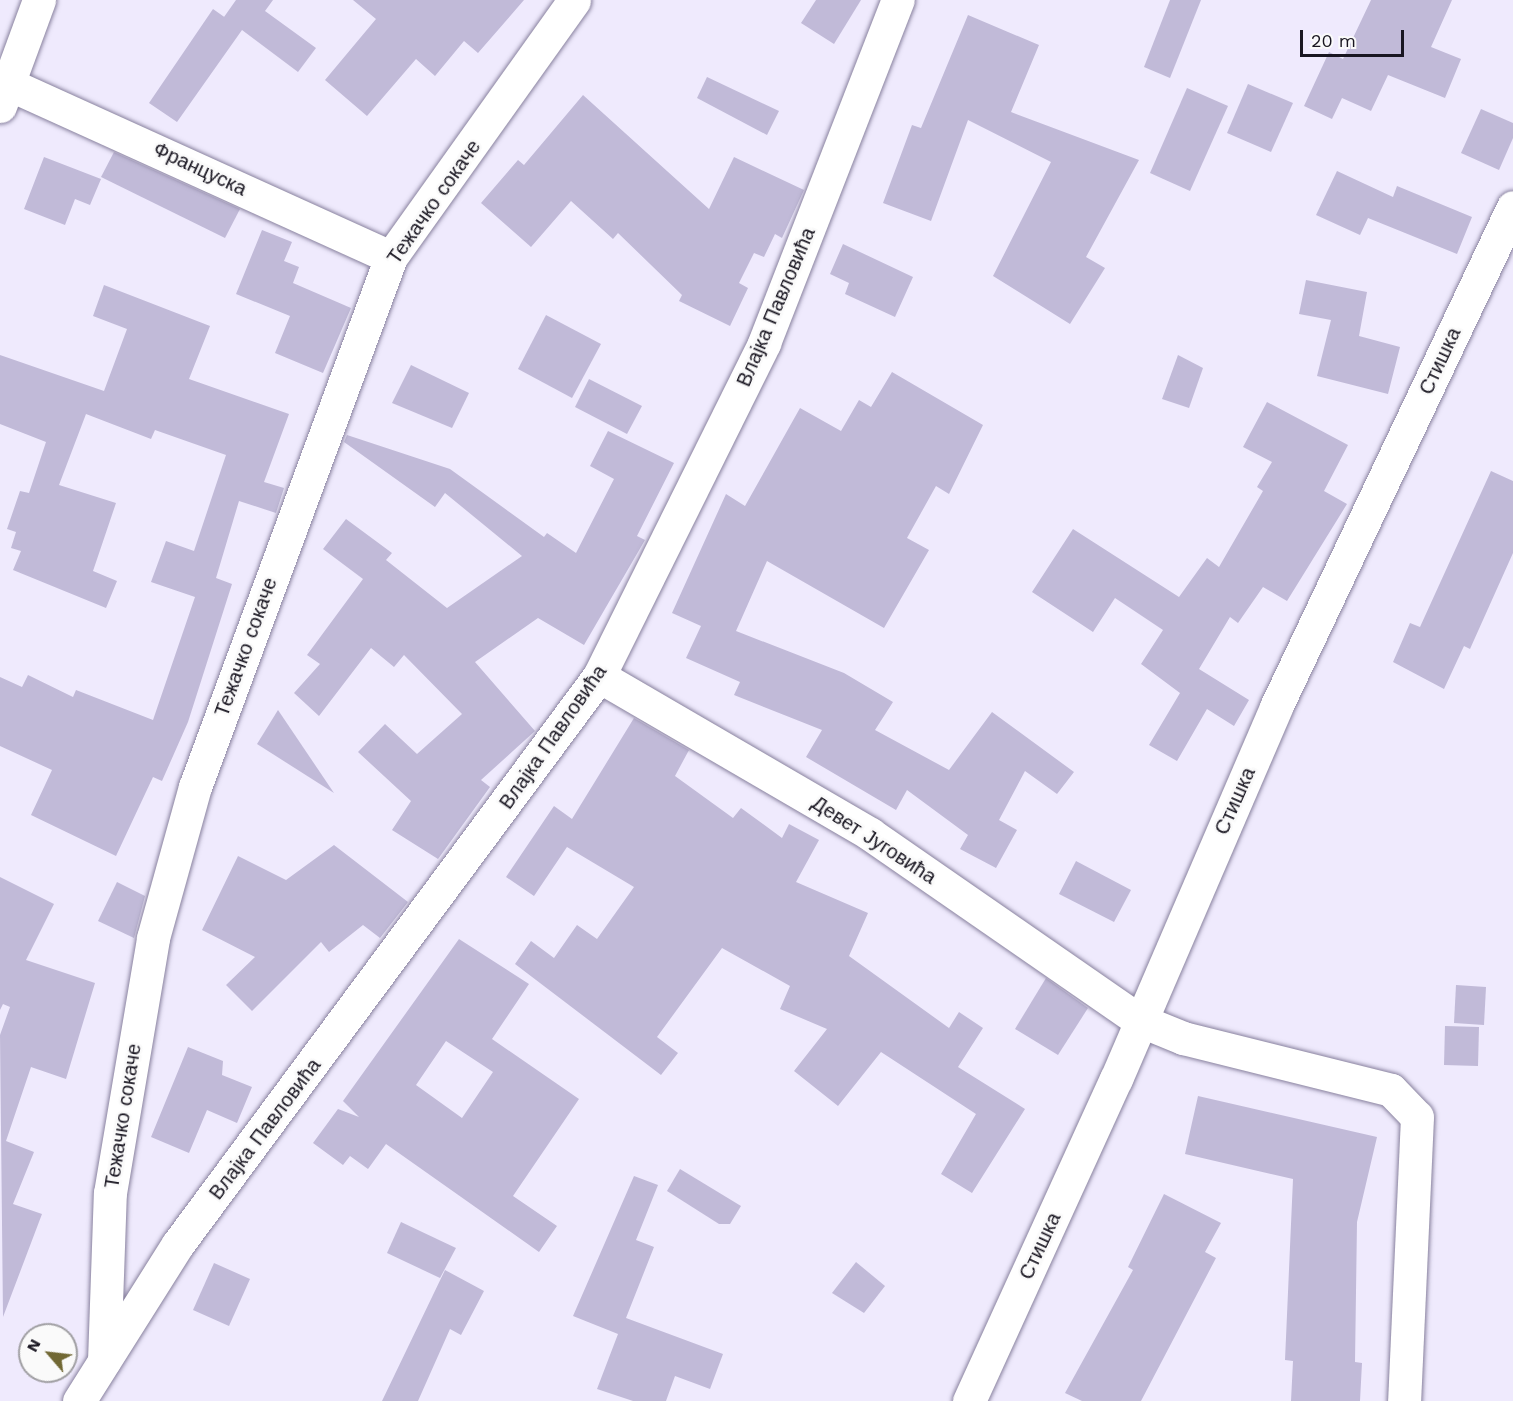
<!DOCTYPE html>
<meta charset="utf-8">
<style>
body{margin:0}
#map{position:relative;width:1513px;height:1401px;overflow:hidden;background:#efeafd;font-family:"Work Sans",sans-serif}
div>[style]{position:absolute}
.building>*{inset:0;background:#c1bad8}
.roads{filter:drop-shadow(0 0 2px #88819e) drop-shadow(0 0 2px #88819e)}
.minor>*{height:33px;margin:-16.5px;padding:0 16.5px;transform-origin:16.5px;border-radius:16.5px;background:#fff}
.tertiary>*{height:33px;margin:-16.5px;padding:0 16.5px;transform-origin:16.5px;border-radius:16.5px;background:#fff}
span{translate:-50% -50%;white-space:nowrap;text-align:center;line-height:1.15;-webkit-text-stroke:5px #fafafa;paint-order:stroke}
.street-label{font-size:20px;color:#191621}
.north{position:absolute;left:18px;top:1323px;width:60px;height:60px;box-sizing:border-box;background:#fafafa;border:2px solid #a09fa3;border-radius:50%;rotate:298deg;font-size:16px;font-weight:700;line-height:24px;text-align:center;color:#191621}
.north::after{content:'';display:block;margin:auto;width:21px;height:27px;background:#716834;clip-path:polygon(50% 0,100% 100%,50% 72%,0 100%)}
.scale{position:absolute;left:1300px;top:30px;width:104px;height:27px;box-sizing:border-box;border:3px solid #191621;border-top:0;padding-left:8px;font-size:18px;line-height:21px;white-space:nowrap;color:#191621;-webkit-text-stroke:4px #fafafa;paint-order:stroke}
</style>
<div id="map">
<div class="building">
<div style="clip-path:polygon(236px 0,273px 0,265px 11px,316px 48px,298px 72px,242px 30px,177px 122px,149px 103px,213px 9px,230px 21px,224px 17px)"></div>
<div style="clip-path:polygon(353px 0,524px 0,478px 53px,464px 41px,435px 76px,416px 59px,367px 116px,325px 80px,376px 19px)"></div>
<div style="clip-path:polygon(816px 0,861px 0,834px 44px,801px 23px)"></div>
<div style="clip-path:polygon(1170px 0,1201px 0,1170px 78px,1144px 67px)"></div>
<div style="clip-path:polygon(1371px 0,1452px 0,1431px 47px,1461px 59px,1445px 98px,1388px 75px,1371px 111px,1342px 98px,1332px 119px,1304px 106px,1329px 52px,1343px 59px)"></div>
<div style="clip-path:polygon(968px 15px,1039px 45px,1011px 112px,1139px 160px,1086px 257px,1105px 268px,1070px 324px,993px 276px,1051px 162px,968px 120px,931px 221px,883px 203px,912px 125px,921px 128px)"></div>
<div style="clip-path:polygon(707px 77px,779px 111px,767px 135px,697px 98px)"></div>
<div style="clip-path:polygon(1248px 84px,1293px 103px,1271px 152px,1227px 133px)"></div>
<div style="clip-path:polygon(1187px 88px,1228px 106px,1190px 191px,1150px 173px)"></div>
<div style="clip-path:polygon(583px 95px,709px 209px,734px 157px,804px 190px,782px 238px,775px 234px,764px 257px,754px 253px,739px 283px,748px 288px,730px 326px,679px 301px,682px 295px,618px 233px,613px 239px,571px 201px,531px 247px,481px 203px,518px 160px,524px 165px)"></div>
<div style="clip-path:polygon(1481px 109px,1513px 123px,1513px 138px,1499px 170px,1461px 153px)"></div>
<div style="clip-path:polygon(114px 152px,240px 209px,225px 238px,101px 177px)"></div>
<div style="clip-path:polygon(44px 157px,101px 179px,90px 205px,75px 199px,65px 225px,24px 209px)"></div>
<div style="clip-path:polygon(1337px 171px,1393px 197px,1397px 186px,1472px 217px,1457px 254px,1368px 218px,1360px 235px,1316px 215px)"></div>
<div style="clip-path:polygon(262px 230px,292px 242px,284px 261px,299px 267px,293px 283px,351px 308px,323px 373px,275px 353px,290px 316px,236px 294px)"></div>
<div style="clip-path:polygon(843px 244px,913px 277px,895px 317px,845px 294px,849px 283px,830px 274px)"></div>
<div style="clip-path:polygon(1306px 280px,1367px 292px,1359px 336px,1400px 347px,1388px 394px,1317px 376px,1331px 320px,1299px 314px)"></div>
<div style="clip-path:polygon(104px 285px,210px 326px,189px 379px,289px 414px,264px 482px,284px 488px,276px 513px,239px 501px,216px 578px,232px 584px,188px 722px,162px 781px,153px 777px,116px 856px,31px 815px,52px 770px,0 746px,0 677px,22px 687px,28px 675px,73px 697px,76px 690px,153px 720px,195px 597px,151px 582px,166px 541px,194px 551px,226px 455px,155px 430px,151px 439px,86px 414px,59px 485px,116px 503px,93px 571px,117px 581px,106px 608px,13px 570px,21px 551px,11px 548px,16px 532px,7px 529px,20px 491px,29px 493px,46px 442px,0 424px,0 355px,104px 391px,127px 329px,93px 316px)"></div>
<div style="clip-path:polygon(546px 315px,601px 344px,572px 398px,518px 369px)"></div>
<div style="clip-path:polygon(1178px 355px,1203px 368px,1189px 408px,1162px 399px)"></div>
<div style="clip-path:polygon(411px 365px,469px 393px,452px 428px,392px 403px)"></div>
<div style="clip-path:polygon(892px 372px,983px 425px,949px 494px,936px 486px,907px 538px,929px 550px,884px 628px,767px 561px,736px 631px,844px 673px,893px 702px,875px 730px,949px 770px,992px 712px,1074px 772px,1057px 794px,1025px 771px,999px 820px,1017px 830px,996px 868px,960px 849px,968px 835px,907px 790px,896px 810px,806px 757px,822px 730px,734px 695px,740px 682px,686px 658px,701px 626px,672px 613px,726px 494px,745px 506px,800px 408px,841px 431px,859px 400px,871px 407px)"></div>
<div style="clip-path:polygon(589px 379px,642px 406px,627px 434px,575px 407px)"></div>
<div style="clip-path:polygon(1267px 402px,1348px 445px,1324px 491px,1347px 504px,1287px 601px,1263px 587px,1238px 623px,1230px 617px,1199px 669px,1249px 700px,1234px 726px,1207px 709px,1177px 761px,1149px 745px,1180px 693px,1141px 664px,1163px 630px,1115px 598px,1093px 632px,1032px 592px,1073px 529px,1179px 597px,1207px 558px,1219px 567px,1263px 491px,1257px 487px,1272px 462px,1243px 447px)"></div>
<div style="clip-path:polygon(608px 431px,674px 463px,637px 536px,645px 540px,584px 645px,538px 618px,475px 662px,535px 731px,481px 780px,490px 787px,438px 859px,392px 830px,411px 801px,358px 752px,385px 724px,417px 754px,462px 714px,404px 655px,394px 667px,371px 648px,319px 716px,294px 693px,320px 664px,307px 655px,363px 579px,323px 549px,346px 519px,392px 553px,386px 560px,447px 608px,522px 556px,445px 493px,435px 507px,344px 442px,347px 435px,450px 469px,544px 537px,547px 533px,576px 553px,614px 479px,590px 466px)"></div>
<div style="clip-path:polygon(1491px 471px,1513px 481px,1513px 553px,1470px 649px,1464px 646px,1444px 689px,1393px 662px,1410px 623px,1420px 627px)"></div>
<div style="clip-path:polygon(278px 710px,334px 793px,257px 744px)"></div>
<div style="clip-path:polygon(634px 718px,689px 750px,675px 776px,733px 818px,741px 808px,782px 838px,789px 824px,819px 840px,796px 882px,868px 913px,849px 956px,949px 1028px,959px 1012px,983px 1028px,958px 1067px,1025px 1109px,972px 1193px,941px 1174px,976px 1114px,881px 1052px,838px 1106px,794px 1071px,827px 1029px,780px 1009px,790px 986px,722px 948px,657px 1037px,678px 1053px,661px 1075px,515px 964px,531px 941px,554px 958px,577px 925px,597px 939px,634px 887px,567px 847px,534px 896px,506px 877px,554px 806px,572px 819px)"></div>
<div style="clip-path:polygon(334px 845px,408px 902px,380px 938px,363px 925px,329px 952px,321px 942px,252px 1011px,226px 985px,255px 957px,202px 930px,238px 856px,286px 880px)"></div>
<div style="clip-path:polygon(1076px 861px,1131px 890px,1114px 922px,1059px 894px)"></div>
<div style="clip-path:polygon(0 877px,54px 904px,26px 960px,95px 983px,66px 1079px,31px 1067px,6px 1141px,34px 1152px,13px 1204px,42px 1214px,3px 1317px,0 1035px,10px 1007px,3px 1004px,0 1010px)"></div>
<div style="clip-path:polygon(117px 882px,145px 896px,134px 938px,98px 921px)"></div>
<div style="clip-path:polygon(evenodd,459px 939px,529px 984px,492px 1039px,579px 1099px,513px 1196px,557px 1226px,539px 1252px,386px 1144px,368px 1169px,350px 1156px,343px 1165px,313px 1143px,338px 1109px,359px 1117px,343px 1101px,459px 939px,446px 1041px,493px 1072px,462px 1118px,416px 1085px,446px 1041px)"></div>
<div style="clip-path:polygon(1046px 978px,1088px 1008px,1058px 1055px,1015px 1029px)"></div>
<div style="clip-path:polygon(1456px 985px,1486px 987px,1484px 1025px,1454px 1023px)"></div>
<div style="clip-path:polygon(1445px 1026px,1479px 1027px,1478px 1066px,1444px 1065px)"></div>
<div style="clip-path:polygon(188px 1047px,223px 1061px,222px 1075px,252px 1087px,237px 1123px,207px 1110px,189px 1153px,151px 1137px)"></div>
<div style="clip-path:polygon(1198px 1096px,1377px 1137px,1357px 1222px,1355px 1362px,1362px 1363px,1360px 1401px,1291px 1401px,1293px 1361px,1285px 1360px,1293px 1179px,1185px 1154px)"></div>
<div style="clip-path:polygon(680px 1169px,741px 1206px,730px 1224px,719px 1224px,667px 1191px)"></div>
<div style="clip-path:polygon(634px 1176px,658px 1185px,636px 1240px,654px 1247px,626px 1318px,723px 1354px,710px 1389px,675px 1376px,666px 1401px,633px 1401px,597px 1389px,618px 1334px,573px 1316px)"></div>
<div style="clip-path:polygon(1164px 1194px,1221px 1223px,1205px 1252px,1216px 1258px,1141px 1401px,1082px 1401px,1065px 1393px,1133px 1270px,1128px 1267px)"></div>
<div style="clip-path:polygon(401px 1222px,456px 1248px,440px 1278px,387px 1253px)"></div>
<div style="clip-path:polygon(856px 1262px,885px 1286px,864px 1313px,832px 1293px)"></div>
<div style="clip-path:polygon(214px 1263px,250px 1279px,229px 1326px,193px 1310px)"></div>
<div style="clip-path:polygon(445px 1270px,484px 1291px,461px 1335px,450px 1329px,418px 1401px,382px 1401px)"></div>
</div>
<div class="roads">
<div class="minor">
<div style="left:0;top:80px;width:429px;rotate:24.4deg"></div>
<div style="left:599px;top:676px;width:314px;rotate:30.2deg"></div>
<div style="left:870px;top:834px;width:327px;rotate:34.7deg"></div>
<div style="left:1139px;top:1020px;width:48px;rotate:22.2deg"></div>
<div style="left:1183px;top:1038px;width:214px;rotate:14deg"></div>
<div style="left:1391px;top:1090px;width:37px;rotate:46deg"></div>
<div style="left:1417px;top:1117px;width:284px;rotate:92.6deg"></div>
<div style="left:104px;top:1361px;width:168px;rotate:-88deg"></div>
<div style="left:110px;top:1193px;width:259px;rotate:-80.4deg"></div>
<div style="left:153px;top:938px;width:157px;rotate:-74.5deg"></div>
<div style="left:195px;top:787px;width:565px;rotate:-69.71deg"></div>
<div style="left:391px;top:257px;width:315px;rotate:-54.5deg"></div>
<div style="left:79px;top:1401px;width:186px;rotate:-57.8deg"></div>
<div style="left:178px;top:1244px;width:707px;rotate:-53.45deg"></div>
<div style="left:599px;top:676px;width:372px;rotate:-63.6deg"></div>
<div style="left:764px;top:343px;width:368px;rotate:-68.7deg"></div>
<div style="left:969px;top:1401px;width:354px;rotate:-65.5deg"></div>
<div style="left:1116px;top:1079px;width:405px;rotate:-66.7deg"></div>
<div style="left:1276px;top:707px;width:553px;rotate:-64.64deg"></div>
</div>
<div class="tertiary">
<div style="left:0;top:106px;width:113px;rotate:-69.8deg"></div>
</div>
</div>
<div class="street-label">
<span style="left:200px;top:169px;rotate:25deg">Француска</span>
<span style="left:434px;top:202px;rotate:-55deg">Тежачко сокаче</span>
<span style="left:776px;top:307px;rotate:-67deg">Влајка Павловића</span>
<span style="left:1440px;top:361px;rotate:-65deg">Стишка</span>
<span style="left:246px;top:647px;rotate:-70deg">Тежачко сокаче</span>
<span style="left:553px;top:737px;rotate:-55deg">Влајка Павловића</span>
<span style="left:1235px;top:801px;rotate:-66deg">Стишка</span>
<span style="left:874px;top:840px;rotate:33deg">Девет Југовића</span>
<span style="left:123px;top:1116px;rotate:-81deg">Тежачко сокаче</span>
<span style="left:265px;top:1129px;rotate:-53deg">Влајка Павловића</span>
<span style="left:1040px;top:1246px;rotate:-65deg">Стишка</span>
</div>
<div class="north">N</div>
<div class="scale">20 m</div>
</div>
